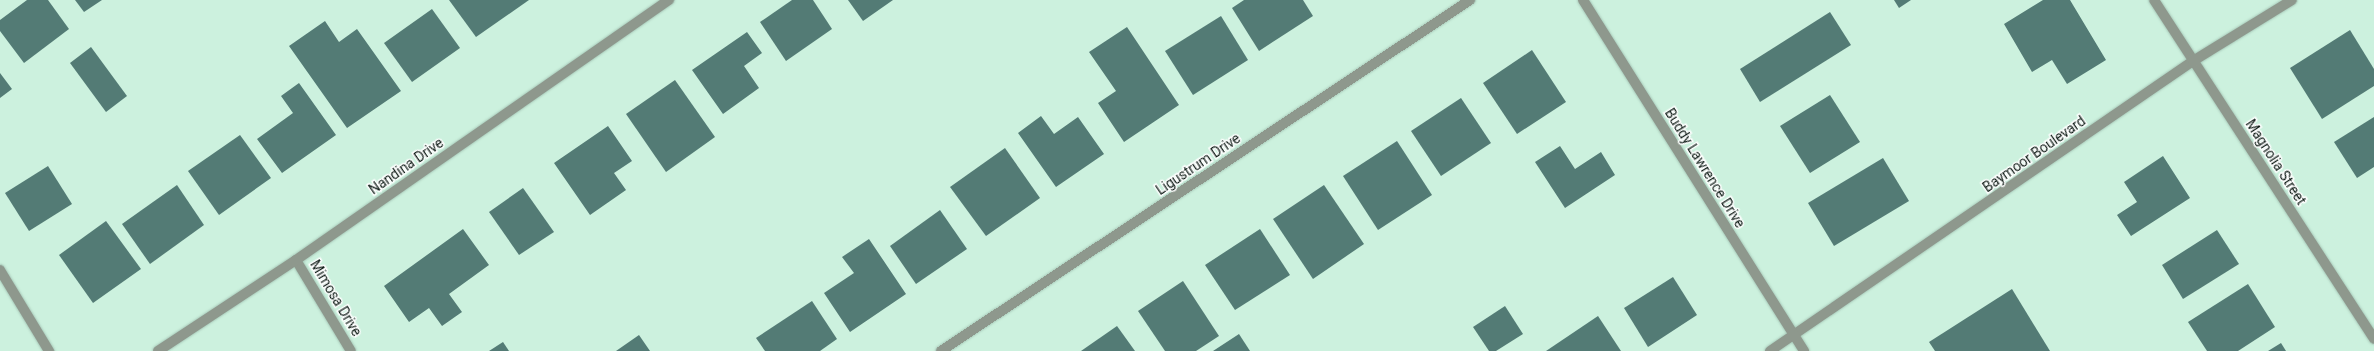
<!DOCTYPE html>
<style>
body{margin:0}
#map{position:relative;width:2374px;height:351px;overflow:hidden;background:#ccf1de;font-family:Roboto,sans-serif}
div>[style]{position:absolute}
.building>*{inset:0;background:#537b75}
.roads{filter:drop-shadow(0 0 1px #a9caba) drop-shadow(0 0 1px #a9caba)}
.minor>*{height:10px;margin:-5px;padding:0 5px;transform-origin:5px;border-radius:5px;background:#8e988d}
.tertiary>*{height:10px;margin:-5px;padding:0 5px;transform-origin:5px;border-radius:5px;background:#8e988d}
span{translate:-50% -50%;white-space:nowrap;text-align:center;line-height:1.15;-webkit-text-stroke:3px #fff;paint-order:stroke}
.street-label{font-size:14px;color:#0c1a14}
</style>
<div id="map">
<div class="building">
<div style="clip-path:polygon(27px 0,48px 0,69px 29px,24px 63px,0 31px,0 20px)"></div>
<div style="clip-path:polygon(75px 0,102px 0,84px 12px)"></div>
<div style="clip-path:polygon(449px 0,529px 0,476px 37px)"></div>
<div style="clip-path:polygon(792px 0,813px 0,832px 29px,786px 61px,760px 22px)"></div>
<div style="clip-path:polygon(848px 0,893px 0,863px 21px)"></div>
<div style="clip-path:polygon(1244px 0,1303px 0,1313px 16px,1259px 51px,1232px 8px)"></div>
<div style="clip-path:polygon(1894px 0,1911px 0,1899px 8px)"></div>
<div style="clip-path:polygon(2043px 0,2070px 0,2106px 60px,2067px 84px,2052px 60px,2032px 72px,2004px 24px)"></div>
<div style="clip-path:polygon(432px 9px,460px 48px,412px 82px,384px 43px)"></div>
<div style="clip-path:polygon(1830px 12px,1851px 45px,1760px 102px,1740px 69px)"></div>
<div style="clip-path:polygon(1221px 16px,1248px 60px,1193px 95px,1165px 51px)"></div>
<div style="clip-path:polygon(325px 21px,339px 42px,357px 29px,401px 91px,347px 128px,289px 46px)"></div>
<div style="clip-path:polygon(1127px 27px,1179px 105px,1124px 142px,1098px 103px,1116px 91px,1089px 52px)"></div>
<div style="clip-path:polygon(2350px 30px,2374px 69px,2374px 86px,2322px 119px,2290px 68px)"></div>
<div style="clip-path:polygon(747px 32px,762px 53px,744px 66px,759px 88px,723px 114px,692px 70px)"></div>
<div style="clip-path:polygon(91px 47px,127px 96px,106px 112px,70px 63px)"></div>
<div style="clip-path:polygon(1532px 50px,1566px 102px,1517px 134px,1483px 83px)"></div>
<div style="clip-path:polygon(0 73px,12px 89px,0 98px)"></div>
<div style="clip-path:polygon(675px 80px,715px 137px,666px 172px,626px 114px)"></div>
<div style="clip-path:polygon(299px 83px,336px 135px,282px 173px,257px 139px,293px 113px,281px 96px)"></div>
<div style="clip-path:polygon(1830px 95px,1860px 142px,1810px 173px,1780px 126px)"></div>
<div style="clip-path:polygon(1461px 98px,1491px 143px,1441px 176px,1411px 131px)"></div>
<div style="clip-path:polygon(1041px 116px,1054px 134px,1078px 117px,1104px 154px,1056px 187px,1018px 133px)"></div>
<div style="clip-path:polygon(2374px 117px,2374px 167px,2357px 178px,2334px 142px)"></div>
<div style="clip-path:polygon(608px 126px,632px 161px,614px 173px,626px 190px,590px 215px,554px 163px)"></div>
<div style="clip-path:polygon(240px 135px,271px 178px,219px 215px,188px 171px)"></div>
<div style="clip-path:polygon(1397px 141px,1432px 195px,1378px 230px,1343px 176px)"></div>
<div style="clip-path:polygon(1560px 146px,1575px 169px,1601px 152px,1615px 175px,1565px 208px,1535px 162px)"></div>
<div style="clip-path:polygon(1005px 148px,1040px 198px,986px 236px,950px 187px)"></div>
<div style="clip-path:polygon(2163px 156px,2190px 198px,2131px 236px,2117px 215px,2137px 202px,2124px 182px)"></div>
<div style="clip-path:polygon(1883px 158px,1909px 201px,1834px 246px,1808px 203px)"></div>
<div style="clip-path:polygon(48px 166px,72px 204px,29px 231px,5px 193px)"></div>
<div style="clip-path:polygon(177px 185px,204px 225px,150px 264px,122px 224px)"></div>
<div style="clip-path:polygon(1324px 185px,1364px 244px,1313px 279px,1273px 219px)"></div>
<div style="clip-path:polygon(523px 188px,554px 232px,519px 255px,489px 212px)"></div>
<div style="clip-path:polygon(940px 210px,967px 249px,916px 284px,890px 246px)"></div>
<div style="clip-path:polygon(106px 221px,141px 269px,93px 303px,59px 255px)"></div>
<div style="clip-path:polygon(463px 229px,489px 265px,449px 294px,462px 312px,442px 326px,429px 308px,409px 322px,384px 286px)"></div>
<div style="clip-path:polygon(1260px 229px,1290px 275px,1235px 310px,1205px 265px)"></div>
<div style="clip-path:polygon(2217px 230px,2239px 264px,2183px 299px,2162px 265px)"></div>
<div style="clip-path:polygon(869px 239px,906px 294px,850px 332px,824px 293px,854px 273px,842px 257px)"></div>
<div style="clip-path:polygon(1673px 277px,1697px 315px,1648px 347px,1624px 308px)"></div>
<div style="clip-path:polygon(1183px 281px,1219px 336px,1196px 351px,1165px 351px,1138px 311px)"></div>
<div style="clip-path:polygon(2248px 284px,2275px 327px,2238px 351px,2207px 351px,2188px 322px)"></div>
<div style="clip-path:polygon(2012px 289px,2050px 351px,1935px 351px,1929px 342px)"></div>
<div style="clip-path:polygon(812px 301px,837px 339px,820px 351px,765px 351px,756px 338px)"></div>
<div style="clip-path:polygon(1505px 306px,1523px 334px,1496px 351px,1489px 351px,1473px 327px)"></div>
<div style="clip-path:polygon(1598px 316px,1621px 351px,1546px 351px)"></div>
<div style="clip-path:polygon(1117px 326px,1135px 351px,1081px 351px)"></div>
<div style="clip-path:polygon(1239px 334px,1250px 351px,1213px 351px)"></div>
<div style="clip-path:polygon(639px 335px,650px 351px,616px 351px)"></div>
<div style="clip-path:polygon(503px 342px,509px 351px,489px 351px)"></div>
<div style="clip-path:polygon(2281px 343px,2286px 351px,2268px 351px)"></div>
</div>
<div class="roads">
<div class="minor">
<div style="left:2154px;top:0;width:404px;rotate:57deg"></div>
<div style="left:296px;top:260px;width:106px;rotate:58.9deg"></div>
<div style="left:0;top:270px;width:95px;rotate:58.8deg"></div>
<div style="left:158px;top:351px;width:165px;rotate:-33.4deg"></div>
<div style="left:296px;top:260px;width:455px;rotate:-34.9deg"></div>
<div style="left:941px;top:351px;width:635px;rotate:-33.56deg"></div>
<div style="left:1770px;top:351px;width:513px;rotate:-34.43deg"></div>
<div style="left:2193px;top:61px;width:116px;rotate:-31.6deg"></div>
</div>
<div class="tertiary">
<div style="left:1583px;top:0;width:415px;rotate:57.8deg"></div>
</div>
</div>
<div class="street-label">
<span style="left:2034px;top:154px;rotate:-35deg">Baymoor Boulevard</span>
<span style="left:2276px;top:162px;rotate:57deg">Magnolia Street</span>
<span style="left:1198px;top:164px;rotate:-34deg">Ligustrum Drive</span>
<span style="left:406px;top:166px;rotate:-35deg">Nandina Drive</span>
<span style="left:1705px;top:168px;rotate:58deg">Buddy Lawrence Drive</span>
<span style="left:336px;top:298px;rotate:59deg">Mimosa Drive</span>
</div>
</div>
